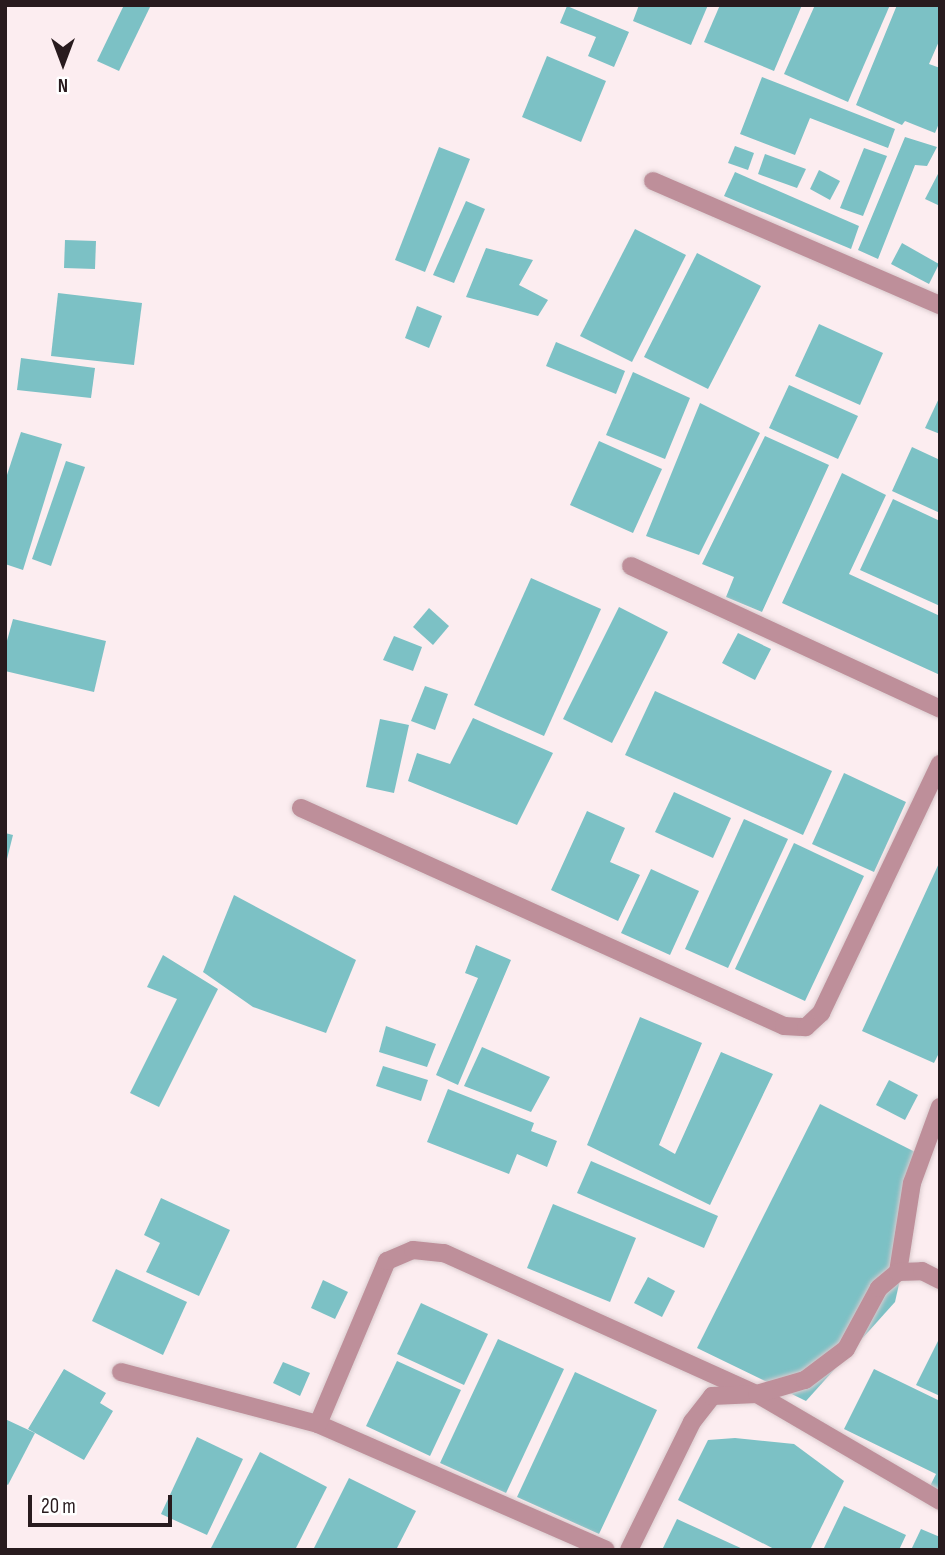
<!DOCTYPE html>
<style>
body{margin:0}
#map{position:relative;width:945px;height:1555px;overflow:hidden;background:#fcedf0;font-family:"Sofia Sans Condensed",sans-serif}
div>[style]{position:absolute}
.building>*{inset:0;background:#7cc1c5}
.roads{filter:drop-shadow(0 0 2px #dacbce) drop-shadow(0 0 2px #dacbce)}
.minor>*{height:18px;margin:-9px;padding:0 9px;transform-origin:9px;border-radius:9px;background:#be8f9a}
span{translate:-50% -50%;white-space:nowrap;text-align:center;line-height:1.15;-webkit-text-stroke:5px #fff;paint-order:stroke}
.frame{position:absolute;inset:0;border:7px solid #281b1e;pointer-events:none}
.north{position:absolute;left:28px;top:28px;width:70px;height:70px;-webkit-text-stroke:5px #fff;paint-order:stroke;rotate:180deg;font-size:19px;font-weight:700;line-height:28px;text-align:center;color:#281b1e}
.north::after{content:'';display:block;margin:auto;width:24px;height:32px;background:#281b1e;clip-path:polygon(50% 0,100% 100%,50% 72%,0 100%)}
.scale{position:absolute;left:28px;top:1495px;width:144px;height:32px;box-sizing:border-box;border:4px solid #281b1e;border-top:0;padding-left:9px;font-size:21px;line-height:24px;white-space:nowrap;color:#281b1e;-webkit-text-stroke:5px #fff;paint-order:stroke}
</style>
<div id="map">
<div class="building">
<div style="clip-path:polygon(124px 5px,151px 5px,119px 71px,97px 61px)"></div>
<div style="clip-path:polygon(639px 5px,708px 5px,691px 45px,633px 21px)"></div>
<div style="clip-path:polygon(720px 5px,802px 5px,774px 71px,704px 42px)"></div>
<div style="clip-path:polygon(815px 5px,890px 5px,848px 102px,784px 74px)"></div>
<div style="clip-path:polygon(897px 5px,940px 5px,940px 39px,929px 64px,940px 68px,940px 121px,935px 133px,905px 121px,902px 125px,856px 105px)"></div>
<div style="clip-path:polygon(567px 6px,629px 32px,614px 67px,588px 56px,596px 37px,560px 23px)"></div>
<div style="clip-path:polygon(547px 56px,606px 81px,581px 142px,522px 117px)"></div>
<div style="clip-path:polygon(762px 77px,895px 129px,888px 148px,810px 118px,795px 155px,740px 134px)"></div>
<div style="clip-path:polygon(905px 137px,937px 147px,927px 166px,915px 165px,878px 259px,858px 250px)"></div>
<div style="clip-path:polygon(735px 146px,754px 153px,748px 170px,728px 163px)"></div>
<div style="clip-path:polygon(439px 147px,470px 159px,425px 272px,395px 260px)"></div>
<div style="clip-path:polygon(864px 148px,887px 156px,863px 216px,840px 208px)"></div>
<div style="clip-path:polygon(765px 154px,806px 169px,797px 188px,758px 174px)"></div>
<div style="clip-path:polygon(819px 170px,840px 181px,830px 200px,810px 189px)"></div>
<div style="clip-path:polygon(940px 170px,940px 206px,925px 199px)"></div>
<div style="clip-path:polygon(735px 172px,859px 226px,851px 249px,724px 196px)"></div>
<div style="clip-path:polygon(466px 201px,485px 209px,454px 283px,433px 275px)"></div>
<div style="clip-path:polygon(635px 229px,686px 255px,632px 362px,580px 336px)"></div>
<div style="clip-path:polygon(65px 240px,96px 241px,95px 269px,64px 268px)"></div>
<div style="clip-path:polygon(902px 243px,939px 264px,929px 284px,891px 264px)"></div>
<div style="clip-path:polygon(486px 248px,533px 260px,519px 285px,548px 300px,538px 316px,466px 297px)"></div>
<div style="clip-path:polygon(697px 253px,761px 286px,708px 389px,644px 357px)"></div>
<div style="clip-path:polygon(58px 293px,142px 303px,134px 365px,51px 356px)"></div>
<div style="clip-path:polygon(417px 306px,442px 316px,429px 348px,405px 338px)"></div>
<div style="clip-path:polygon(819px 324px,883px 353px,860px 405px,795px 376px)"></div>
<div style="clip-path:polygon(556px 342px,625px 371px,616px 394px,546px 366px)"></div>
<div style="clip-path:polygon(21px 358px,95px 368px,91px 398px,17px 390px)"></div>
<div style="clip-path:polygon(633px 372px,690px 398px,665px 459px,606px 435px)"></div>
<div style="clip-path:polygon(789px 385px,858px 416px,838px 459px,769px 428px)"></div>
<div style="clip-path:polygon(940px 396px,940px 434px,925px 428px)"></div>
<div style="clip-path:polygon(700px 403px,760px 433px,699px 555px,646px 536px)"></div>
<div style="clip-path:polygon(21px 432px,62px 444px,23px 570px,5px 564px,5px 481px)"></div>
<div style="clip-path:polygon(765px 436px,829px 465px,762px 612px,726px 597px,734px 577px,702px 564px)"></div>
<div style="clip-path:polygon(599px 441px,662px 469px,633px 533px,570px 505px)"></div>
<div style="clip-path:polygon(912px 447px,940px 460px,940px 513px,892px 491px)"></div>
<div style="clip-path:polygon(66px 461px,85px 467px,51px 566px,32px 559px)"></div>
<div style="clip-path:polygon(842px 473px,886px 495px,849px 574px,940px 616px,940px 675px,782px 603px)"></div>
<div style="clip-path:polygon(893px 499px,940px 521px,940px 606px,860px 570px)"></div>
<div style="clip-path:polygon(531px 578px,601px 609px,544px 736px,474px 705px)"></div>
<div style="clip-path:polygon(619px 607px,668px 632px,612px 743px,563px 719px)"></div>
<div style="clip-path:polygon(429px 608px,449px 626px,433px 645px,413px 627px)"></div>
<div style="clip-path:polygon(13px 619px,106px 641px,94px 692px,5px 671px,5px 648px)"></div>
<div style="clip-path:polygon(738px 633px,771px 649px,755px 680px,722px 663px)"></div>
<div style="clip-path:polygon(394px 636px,422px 647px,413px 671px,383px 660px)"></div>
<div style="clip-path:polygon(425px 686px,448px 694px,435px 730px,411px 721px)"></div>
<div style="clip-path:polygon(655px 691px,832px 771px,803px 835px,625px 755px)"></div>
<div style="clip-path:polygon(473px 718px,553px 753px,517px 825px,408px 781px,417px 753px,450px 764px)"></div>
<div style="clip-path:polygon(380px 719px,409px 725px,394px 793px,366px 787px)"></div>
<div style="clip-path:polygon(844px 773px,906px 802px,874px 872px,812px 844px)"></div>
<div style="clip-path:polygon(674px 792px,731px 818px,713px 858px,655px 832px)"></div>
<div style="clip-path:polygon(587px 811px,625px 828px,610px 862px,640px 875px,618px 921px,551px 890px)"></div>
<div style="clip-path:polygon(744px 819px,788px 839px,728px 968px,685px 949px)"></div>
<div style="clip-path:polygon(5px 833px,13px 835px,6px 863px,5px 863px)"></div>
<div style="clip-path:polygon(794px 843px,864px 876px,805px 1001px,735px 969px)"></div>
<div style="clip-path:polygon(940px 861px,940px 1051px,934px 1063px,862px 1031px)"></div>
<div style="clip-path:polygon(651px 869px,699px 891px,670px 955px,621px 933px)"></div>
<div style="clip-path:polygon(234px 895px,356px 960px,326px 1033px,253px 1007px,203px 972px)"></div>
<div style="clip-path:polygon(476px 945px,511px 960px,458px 1085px,436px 1075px,478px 978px,465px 973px)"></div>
<div style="clip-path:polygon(163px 955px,218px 989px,159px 1107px,130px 1093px,177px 999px,147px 987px)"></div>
<div style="clip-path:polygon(640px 1017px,702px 1043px,659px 1145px,675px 1154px,721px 1052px,773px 1074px,710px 1205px,587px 1145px)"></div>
<div style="clip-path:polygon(386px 1026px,436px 1044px,427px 1067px,379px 1052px)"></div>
<div style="clip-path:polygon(482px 1047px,550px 1077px,531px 1112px,464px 1086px)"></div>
<div style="clip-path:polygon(383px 1066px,428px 1080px,421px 1101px,376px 1086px)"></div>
<div style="clip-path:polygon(889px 1080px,918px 1095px,905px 1120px,876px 1105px)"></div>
<div style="clip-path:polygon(448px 1089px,534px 1123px,531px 1131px,557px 1141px,547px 1167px,517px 1154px,509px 1174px,427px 1142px)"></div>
<div style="clip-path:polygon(820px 1104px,927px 1158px,895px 1302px,806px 1401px,697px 1348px)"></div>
<div style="clip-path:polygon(591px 1161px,718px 1216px,704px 1248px,577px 1193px)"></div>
<div style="clip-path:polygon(161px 1198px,230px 1230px,199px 1296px,146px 1272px,160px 1243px,144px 1235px)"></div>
<div style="clip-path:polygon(553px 1204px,636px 1238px,610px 1302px,527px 1268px)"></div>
<div style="clip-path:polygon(116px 1269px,187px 1302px,163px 1355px,92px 1321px)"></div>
<div style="clip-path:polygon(648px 1277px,675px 1291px,662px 1317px,634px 1303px)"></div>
<div style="clip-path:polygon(323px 1280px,348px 1292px,335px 1319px,311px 1308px)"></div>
<div style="clip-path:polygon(421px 1303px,488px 1334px,464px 1385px,397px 1354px)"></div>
<div style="clip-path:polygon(940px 1337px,940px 1396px,916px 1385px)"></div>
<div style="clip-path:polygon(498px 1339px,564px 1369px,506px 1493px,440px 1463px)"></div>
<div style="clip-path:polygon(397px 1361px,461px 1390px,430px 1456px,366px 1426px)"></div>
<div style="clip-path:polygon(283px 1362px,310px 1373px,300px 1396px,273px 1383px)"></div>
<div style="clip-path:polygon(64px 1369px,106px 1393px,100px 1403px,113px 1411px,84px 1460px,28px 1429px)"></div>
<div style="clip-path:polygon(874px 1369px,940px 1401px,940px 1491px,930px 1486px,936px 1474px,844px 1429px)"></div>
<div style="clip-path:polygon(575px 1372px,657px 1410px,599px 1534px,517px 1497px)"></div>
<div style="clip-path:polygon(5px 1419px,35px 1433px,8px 1485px,5px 1483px)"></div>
<div style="clip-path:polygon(197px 1437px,243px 1459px,207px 1535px,161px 1514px)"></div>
<div style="clip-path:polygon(735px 1438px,794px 1444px,844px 1481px,810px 1550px,776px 1550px,678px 1500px,708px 1440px)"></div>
<div style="clip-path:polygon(260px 1452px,327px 1487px,295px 1550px,210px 1550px)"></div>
<div style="clip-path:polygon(349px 1478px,416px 1511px,396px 1550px,313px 1550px)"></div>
<div style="clip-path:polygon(844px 1506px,906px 1535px,899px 1550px,823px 1550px)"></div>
<div style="clip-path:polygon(677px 1519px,745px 1550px,662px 1550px)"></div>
<div style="clip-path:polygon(921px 1529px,940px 1537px,940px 1550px,911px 1550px)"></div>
</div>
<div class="roads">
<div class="minor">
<div style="left:653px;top:181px;width:313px;rotate:23.4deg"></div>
<div style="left:631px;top:566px;width:340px;rotate:24.8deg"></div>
<div style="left:301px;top:808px;width:530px;rotate:24.29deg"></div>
<div style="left:784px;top:1026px;width:22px;rotate:3deg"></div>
<div style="left:806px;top:1027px;width:21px;rotate:-43deg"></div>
<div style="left:821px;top:1013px;width:276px;rotate:-64.5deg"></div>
<div style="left:898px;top:1272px;width:90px;rotate:-81.1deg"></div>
<div style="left:912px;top:1183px;width:81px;rotate:-69.8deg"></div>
<div style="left:121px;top:1372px;width:204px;rotate:14.8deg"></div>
<div style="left:318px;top:1424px;width:314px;rotate:23.6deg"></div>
<div style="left:318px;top:1424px;width:177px;rotate:-67.1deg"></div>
<div style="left:387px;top:1261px;width:28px;rotate:-23deg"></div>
<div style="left:413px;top:1250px;width:31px;rotate:6deg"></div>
<div style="left:444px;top:1253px;width:343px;rotate:24.3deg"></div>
<div style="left:757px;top:1394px;width:212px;rotate:30.3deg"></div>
<div style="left:629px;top:1550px;width:143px;rotate:-63.8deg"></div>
<div style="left:692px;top:1422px;width:33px;rotate:-52deg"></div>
<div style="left:712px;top:1396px;width:45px;rotate:-2.5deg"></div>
<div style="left:757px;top:1394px;width:50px;rotate:-16.3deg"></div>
<div style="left:805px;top:1380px;width:51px;rotate:-37.1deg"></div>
<div style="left:846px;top:1349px;width:69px;rotate:-61.6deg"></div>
<div style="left:879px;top:1288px;width:25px;rotate:-40deg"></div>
<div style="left:898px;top:1272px;width:24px;rotate:-2deg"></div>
<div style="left:922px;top:1271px;width:20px;rotate:27deg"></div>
</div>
</div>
<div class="frame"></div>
<div class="north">N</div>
<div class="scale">20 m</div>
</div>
